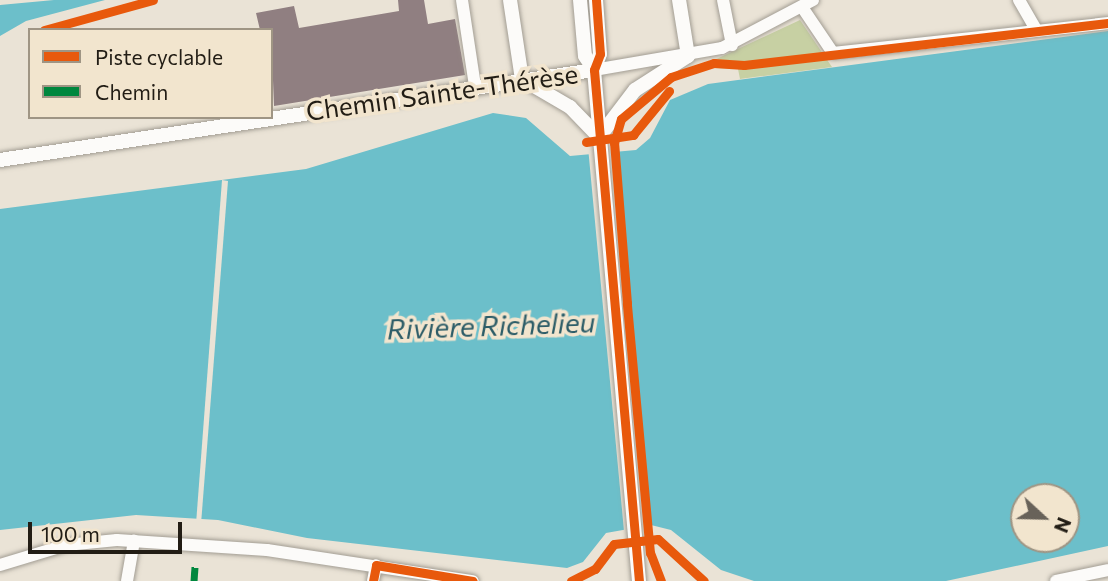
<!DOCTYPE html>
<meta charset="utf-8">
<style>
body{margin:0}
#map{position:relative;width:1108px;height:581px;overflow:hidden;background:#eae3d6;font-family:Commissioner,sans-serif}
div>[style]{position:absolute}
.green>*{inset:0;background:#c7d0a3}
.water>*{inset:0;background:#6cbfca}
.pier>*{inset:0;background:#eae3d6}
.building>*{inset:0;background:#907f81}
.roads{filter:drop-shadow(0 0 2px #a29d93) drop-shadow(0 0 2px #a29d93)}
.minor>*{height:12px;margin:-6px;padding:0 6px;transform-origin:6px;border-radius:6px;background:#fcfbf9}
.major>*{height:14px;margin:-7px;padding:0 7px;transform-origin:7px;border-radius:7px;background:#fcfbf9}
.quiet>*{height:7px;margin-top:-3.5px;transform-origin:0;background:repeating-linear-gradient(90deg,#00873e 0 14px,transparent 0 21px)}
.cycleway>*{height:9px;margin:-4.5px;padding:0 4.5px;transform-origin:4.5px;border-radius:4.5px;background:#e8590c}
span{translate:-50% -50%;white-space:nowrap;text-align:center;line-height:1.15;-webkit-text-stroke:7px #f2e5ce;paint-order:stroke}
.street-label{font-size:26px;color:#221d15}
.water-label{font-size:28px;color:#2c5c67;font-style:italic}
.legend{position:absolute;left:28px;top:28px;width:245px;height:91px;box-sizing:border-box;background:#f2e5ce;border:2px solid #9f9584;margin:0;padding:9px 12px;list-style:none;font-size:21px;color:#221d15}
.legend li{display:flex;align-items:center;gap:14px;height:35px}
.legend b{width:35px;border:2px solid #9f9584}
.north{position:absolute;left:1010px;top:483px;width:70px;height:70px;box-sizing:border-box;background:#f2e5ce;border:2px solid #9f9584;border-radius:50%;rotate:112deg;font-size:19px;font-weight:700;line-height:28px;text-align:center;color:#221d15}
.north::after{content:'';display:block;margin:auto;width:24px;height:32px;background:#686259;clip-path:polygon(50% 0,100% 100%,50% 72%,0 100%)}
.scale{position:absolute;left:28px;top:522px;width:154px;height:32px;box-sizing:border-box;border:4px solid #221d15;border-top:0;padding-left:9px;font-size:21px;line-height:24px;white-space:nowrap;color:#221d15;-webkit-text-stroke:5px #f2e5ce;paint-order:stroke}
</style>
<div id="map">
<div class="green">
<div style="clip-path:polygon(800px 20px,832px 67px,740px 79px,738px 69px,713px 68px,710px 62px)"></div>
</div>
<div class="water">
<div style="clip-path:polygon(54px 0,105px 0,26px 21px,0 36px,0 5px)"></div>
<div style="clip-path:polygon(evenodd,1108px 31px,1108px 546px,946px 581px,754px 581px,721px 570px,671px 530px,651px 525px,606px 533px,583px 562px,567px 568px,307px 538px,218px 520px,136px 515px,0 530px,0 209px,306px 169px,493px 113px,526px 118px,570px 156px,636px 150px,650px 138px,670px 100px,708px 84px,1108px 31px,1024px 497px,1066px 497px,1066px 539px,1024px 539px,1024px 497px)"></div>
</div>
<div class="pier">
<div style="clip-path:polygon(621px 145px,616px 147px,650px 528px,624px 531px,588px 147px)"></div>
<div style="clip-path:polygon(222px 180px,228px 181px,201px 524px,196px 524px)"></div>
</div>
<div class="building">
<div style="clip-path:polygon(398px 0,424px 0,428px 24px,455px 19px,465px 75px,274px 106px,271px 30px,260px 30px,256px 13px,294px 6px,299px 28px,399px 11px)"></div>
</div>
<div class="roads">
<div class="minor">
<div style="left:462px;top:0;width:87px;rotate:81.4deg"></div>
<div style="left:723px;top:0;width:46px;rotate:78.7deg"></div>
<div style="left:1019px;top:0;width:34px;rotate:60deg"></div>
<div style="left:802px;top:7px;width:55px;rotate:56deg"></div>
<div style="left:833px;top:53px;width:277px;rotate:-6.2deg"></div>
<div style="left:594px;top:70px;width:130px;rotate:-9.8deg"></div>
<div style="left:722px;top:48px;width:103px;rotate:-27.8deg"></div>
<div style="left:0;top:565px;width:69px;rotate:-16.9deg"></div>
<div style="left:66px;top:545px;width:51px;rotate:-5.6deg"></div>
<div style="left:117px;top:540px;width:150px;rotate:3.8deg"></div>
<div style="left:267px;top:550px;width:208px;rotate:8.6deg"></div>
<div style="left:127px;top:581px;width:41px;rotate:-80.1deg"></div>
<div style="left:373px;top:581px;width:16px;rotate:-79deg"></div>
<div style="left:1056px;top:581px;width:53px;rotate:-11.9deg"></div>
</div>
<div class="major">
<div style="left:510px;top:0;width:80px;rotate:81.4deg"></div>
<div style="left:522px;top:79px;width:56px;rotate:30.3deg"></div>
<div style="left:570px;top:107px;width:42px;rotate:46deg"></div>
<div style="left:580px;top:0;width:56px;rotate:84.9deg"></div>
<div style="left:585px;top:56px;width:17px;rotate:57deg"></div>
<div style="left:596px;top:0;width:54px;rotate:85.8deg"></div>
<div style="left:600px;top:54px;width:17px;rotate:111deg"></div>
<div style="left:594px;top:70px;width:513px;rotate:84.97deg"></div>
<div style="left:600px;top:136px;width:58px;rotate:-52.7deg"></div>
<div style="left:635px;top:90px;width:63px;rotate:-32.7deg"></div>
<div style="left:688px;top:56px;width:57px;rotate:-99.1deg"></div>
<div style="left:0;top:160px;width:601px;rotate:-8.62deg"></div>
</div>
</div>
<div class="quiet">
<div style="left:194px;top:581px;width:15px;rotate:-86deg"></div>
</div>
<div class="cycleway">
<div style="left:596px;top:0;width:54px;rotate:85.8deg"></div>
<div style="left:600px;top:54px;width:17px;rotate:111deg"></div>
<div style="left:594px;top:70px;width:513px;rotate:84.97deg"></div>
<div style="left:44px;top:30px;width:113px;rotate:-15.4deg"></div>
<div style="left:586px;top:142px;width:48px;rotate:-8.5deg"></div>
<div style="left:633px;top:135px;width:57px;rotate:-50.7deg"></div>
<div style="left:373px;top:581px;width:16px;rotate:-79deg"></div>
<div style="left:376px;top:565px;width:98px;rotate:9.4deg"></div>
<div style="left:571px;top:581px;width:27px;rotate:-27deg"></div>
<div style="left:595px;top:569px;width:31px;rotate:-53deg"></div>
<div style="left:614px;top:544px;width:44px;rotate:-6.5deg"></div>
<div style="left:658px;top:539px;width:62px;rotate:42.4deg"></div>
<div style="left:661px;top:581px;width:30px;rotate:-111deg"></div>
<div style="left:650px;top:553px;width:251px;rotate:-95.3deg"></div>
<div style="left:627px;top:303px;width:161px;rotate:-94.6deg"></div>
<div style="left:614px;top:143px;width:25px;rotate:-74deg"></div>
<div style="left:621px;top:119px;width:65px;rotate:-40deg"></div>
<div style="left:671px;top:77px;width:45px;rotate:-18deg"></div>
<div style="left:714px;top:63px;width:30px;rotate:4deg"></div>
<div style="left:744px;top:65px;width:366px;rotate:-6.6deg"></div>
</div>
<div class="street-label">
<span style="left:442px;top:92px;rotate:-8deg">Chemin Sainte-Thérèse</span>
</div>
<div class="water-label">
<span style="left:491px;top:325px;rotate:-2deg">Rivière Richelieu</span>
</div>
<ul class="legend">
<li><b style="height:9px;background:#e8590c"></b>Piste cyclable</li>
<li><b style="height:9px;background:#00873e"></b>Chemin</li>
</ul>
<div class="north">N</div>
<div class="scale">100 m</div>
</div>
